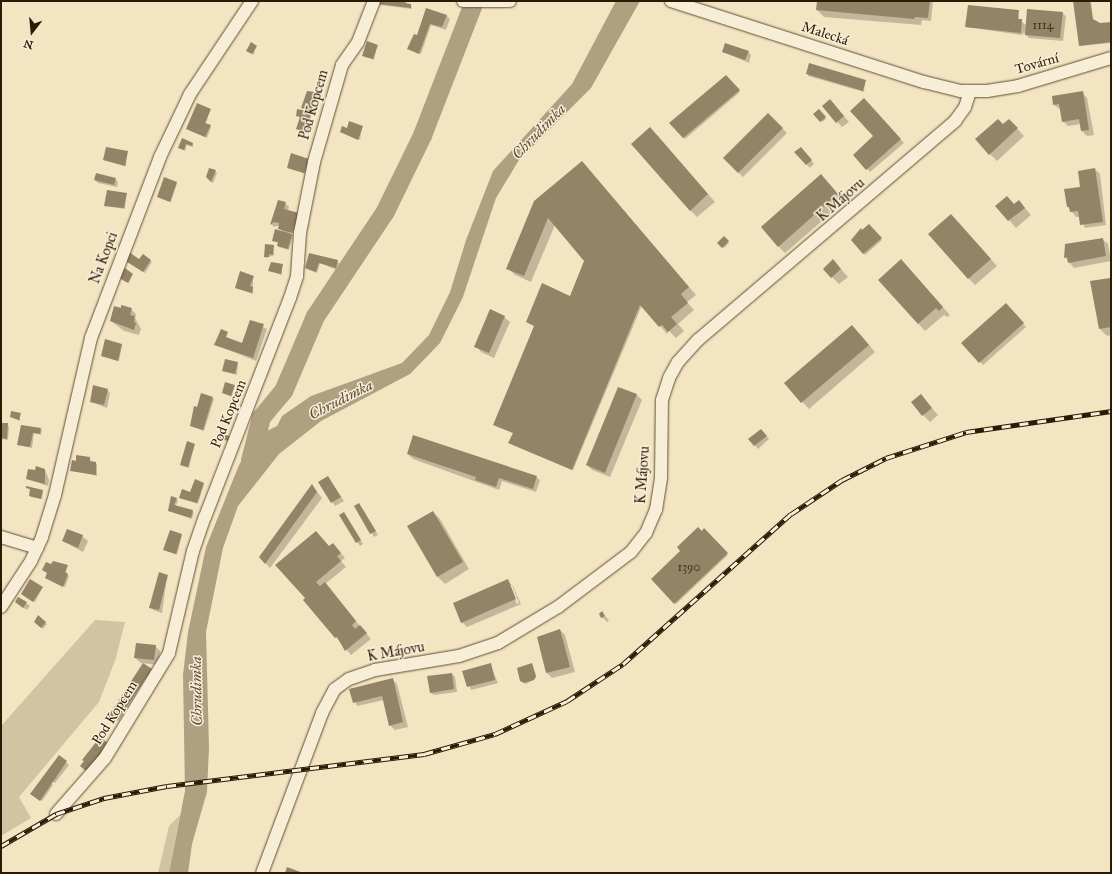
<!DOCTYPE html>
<meta charset="utf-8">
<style>
body{margin:0}
#map{position:relative;width:1112px;height:874px;overflow:hidden;background:#f4e5c2;font-family:"IM FELL Great Primer",serif}
div>[style]{position:absolute}
.green>*{inset:0;background:#d2c3a2}
.water>*{inset:0;background:#afa082}
.shadow>*{inset:0;background:#0003}
.river>*{height:19px;margin:-9.5px;padding:0 9.5px;transform-origin:9.5px;border-radius:9.5px;background:#afa082}
.building>*{inset:0;background:#938468}
.roads{filter:drop-shadow(0 0 1px #5c4e35) drop-shadow(0 0 1px #5c4e35)}
.minor>*{height:12px;margin:-6px;padding:0 6px;transform-origin:6px;border-radius:6px;background:#f8eed7}
.rail>*{height:4.5px;margin-top:-2.25px;transform-origin:0;background:repeating-linear-gradient(90deg,#f8eed7 0 9px,#2a1b06 0 18px);box-sizing:border-box;border-block:1px solid #2a1b06}
span{translate:-50% -50%;white-space:nowrap;text-align:center;line-height:1.15;-webkit-text-stroke:3px #f8eed7;paint-order:stroke}
.number-label{font-size:12px;color:#44351e}
.number-label span{-webkit-text-stroke-width:0}
.street-label{font-size:14px;color:#2a1b06}
.water-label{font-size:15px;color:#5f5038;font-style:italic}
.frame{position:absolute;inset:0;border:2px solid #2a1b06;pointer-events:none}
.north{position:absolute;left:12px;top:12px;width:40px;height:40px;-webkit-text-stroke:3px #f8eed7;paint-order:stroke;rotate:196deg;font-size:11px;font-weight:700;line-height:16px;text-align:center;color:#2a1b06}
.north::after{content:'';display:block;margin:auto;width:14px;height:18px;background:#2a1b06;clip-path:polygon(50% 0,100% 100%,50% 72%,0 100%)}
</style>
<div id="map">
<div class="green">
<div style="clip-path:polygon(95px 620px,125px 622px,116px 658px,99px 702px,19px 797px,31px 818px,1px 836px,1px 726px)"></div>
<div style="clip-path:polygon(180px 815px,169px 873px,158px 873px,169px 826px)"></div>
</div>
<div class="water">
<div style="clip-path:polygon(616px 1px,640px 1px,591px 88px,519px 160px,496px 198px,463px 297px,440px 343px,410px 374px,321px 421px,279px 454px,238px 506px,223px 548px,206px 632px,209px 748px,207px 792px,192px 844px,188px 873px,169px 873px,185px 791px,183px 675px,188px 632px,206px 547px,239px 465px,257px 436px,277px 426px,282px 416px,311px 396px,402px 363px,429px 335px,450px 292px,466px 240px,493px 171px,572px 84px)"></div>
</div>
<div class="shadow">
<div style="clip-path:polygon(379px 1px,407px 1px,406px 5px,411px 5px,412px 9px,380px 5px)"></div>
<div style="clip-path:polygon(818px 1px,933px 1px,931px 21px,922px 20px,921px 25px,824px 17px,817px 10px)"></div>
<div style="clip-path:polygon(1074px 1px,1091px 1px,1093px 21px,1100px 24px,1111px 23px,1111px 43px,1080px 46px)"></div>
<div style="clip-path:polygon(1018px 11px,1019px 20px,1026px 25px,1062px 13px,1066px 16px,1063px 41px,1029px 38px,1024px 33px,1021px 35px,966px 27px)"></div>
<div style="clip-path:polygon(446px 15px,450px 19px,446px 30px,431px 25px,421px 54px,408px 49px,417px 36px,422px 22px)"></div>
<div style="clip-path:polygon(256px 46px,254px 55px,248px 52px)"></div>
<div style="clip-path:polygon(377px 46px,374px 60px,365px 57px)"></div>
<div style="clip-path:polygon(723px 52px,748px 52px,751px 55px,749px 63px)"></div>
<div style="clip-path:polygon(810px 64px,865px 81px,864px 92px,808px 76px)"></div>
<div style="clip-path:polygon(726px 76px,740px 92px,685px 139px,671px 123px)"></div>
<div style="clip-path:polygon(308px 92px,316px 95px,313px 111px,302px 108px)"></div>
<div style="clip-path:polygon(1082px 92px,1087px 98px,1094px 135px,1087px 136px,1082px 131px,1081px 124px,1068px 126px,1063px 121px,1061px 110px,1054px 105px)"></div>
<div style="clip-path:polygon(868px 103px,904px 143px,870px 172px,854px 155px,875px 136px)"></div>
<div style="clip-path:polygon(823px 106px,835px 106px,849px 122px,842px 127px)"></div>
<div style="clip-path:polygon(210px 109px,206px 124px,211px 127px,207px 138px,189px 130px)"></div>
<div style="clip-path:polygon(819px 110px,826px 119px,822px 122px,814px 114px)"></div>
<div style="clip-path:polygon(311px 113px,310px 125px,313px 126px,309px 134px,299px 130px,301px 117px,297px 116px)"></div>
<div style="clip-path:polygon(768px 114px,787px 133px,743px 177px,724px 158px)"></div>
<div style="clip-path:polygon(1009px 120px,1024px 136px,997px 161px,990px 154px,1003px 125px)"></div>
<div style="clip-path:polygon(362px 127px,360px 140px,342px 132px,348px 129px)"></div>
<div style="clip-path:polygon(657px 135px,715px 202px,697px 217px,690px 210px)"></div>
<div style="clip-path:polygon(183px 140px,193px 144px,193px 147px,187px 145px,185px 151px,181px 149px)"></div>
<div style="clip-path:polygon(804px 151px,814px 164px,810px 168px,796px 152px)"></div>
<div style="clip-path:polygon(127px 152px,126px 166px,104px 160px)"></div>
<div style="clip-path:polygon(309px 161px,306px 174px,288px 168px)"></div>
<div style="clip-path:polygon(582px 162px,696px 295px,687px 302px,694px 310px,678px 324px,684px 331px,676px 338px,669px 331px,667px 334px,642px 305px,573px 470px,511px 444px,513px 433px,496px 426px,535px 326px,527px 322px,570px 297px,586px 260px,555px 225px,531px 282px,515px 275px,508px 268px)"></div>
<div style="clip-path:polygon(1095px 169px,1100px 174px,1106px 225px,1085px 228px,1080px 217px,1076px 217px,1068px 207px)"></div>
<div style="clip-path:polygon(215px 171px,217px 173px,213px 183px,210px 181px)"></div>
<div style="clip-path:polygon(115px 179px,118px 182px,117px 187px,98px 183px,95px 180px)"></div>
<div style="clip-path:polygon(177px 183px,171px 202px,158px 197px)"></div>
<div style="clip-path:polygon(828px 183px,844px 202px,785px 253px,778px 246px)"></div>
<div style="clip-path:polygon(126px 194px,125px 209px,105px 206px)"></div>
<div style="clip-path:polygon(279px 201px,289px 206px,288px 211px,299px 215px,294px 234px,289px 232px,293px 236px,289px 250px,279px 247px,279px 243px,273px 241px,283px 232px,279px 228px,280px 225px,274px 227px,271px 224px)"></div>
<div style="clip-path:polygon(1019px 201px,1031px 215px,1016px 228px,997px 206px,1014px 205px)"></div>
<div style="clip-path:polygon(958px 222px,997px 266px,975px 285px,968px 278px)"></div>
<div style="clip-path:polygon(869px 225px,882px 240px,865px 255px,852px 240px)"></div>
<div style="clip-path:polygon(724px 237px,729px 243px,724px 248px,718px 243px)"></div>
<div style="clip-path:polygon(1102px 239px,1108px 244px,1111px 261px,1074px 268px,1065px 257px)"></div>
<div style="clip-path:polygon(273px 245px,274px 255px,266px 258px,265px 256px)"></div>
<div style="clip-path:polygon(309px 254px,337px 261px,341px 265px,339px 271px,320px 263px,317px 273px,307px 269px)"></div>
<div style="clip-path:polygon(127px 261px,150px 261px,152px 262px,145px 273px)"></div>
<div style="clip-path:polygon(282px 265px,282px 275px,269px 271px)"></div>
<div style="clip-path:polygon(840px 268px,848px 277px,839px 284px,824px 269px)"></div>
<div style="clip-path:polygon(908px 268px,950px 315px,947px 317px,944px 315px,925px 331px,880px 280px)"></div>
<div style="clip-path:polygon(132px 274px,129px 283px,122px 279px)"></div>
<div style="clip-path:polygon(253px 276px,253px 294px,236px 288px)"></div>
<div style="clip-path:polygon(1109px 279px,1111px 335px,1107px 336px,1100px 329px)"></div>
<div style="clip-path:polygon(114px 307px,131px 309px,136px 314px,135px 318px,141px 329px,139px 335px,124px 331px,111px 321px)"></div>
<div style="clip-path:polygon(1009px 308px,1026px 327px,983px 365px,963px 343px)"></div>
<div style="clip-path:polygon(504px 317px,510px 322px,494px 358px,481px 352px,476px 346px)"></div>
<div style="clip-path:polygon(250px 321px,267px 329px,256px 361px,216px 345px,227px 332px,226px 338px,242px 344px)"></div>
<div style="clip-path:polygon(859px 333px,875px 352px,809px 409px,785px 383px)"></div>
<div style="clip-path:polygon(122px 345px,119px 361px,102px 356px)"></div>
<div style="clip-path:polygon(238px 363px,237px 375px,223px 371px)"></div>
<div style="clip-path:polygon(234px 386px,232px 397px,223px 393px)"></div>
<div style="clip-path:polygon(619px 388px,637px 395px,642px 400px,610px 477px,592px 470px,587px 465px)"></div>
<div style="clip-path:polygon(107px 390px,110px 393px,107px 408px,91px 402px)"></div>
<div style="clip-path:polygon(202px 394px,214px 399px,204px 431px,191px 426px)"></div>
<div style="clip-path:polygon(921px 396px,938px 415px,930px 422px,923px 415px)"></div>
<div style="clip-path:polygon(20px 414px,20px 421px,11px 417px)"></div>
<div style="clip-path:polygon(1px 424px,9px 426px,8px 440px,1px 439px)"></div>
<div style="clip-path:polygon(21px 426px,42px 430px,41px 435px,34px 433px,32px 448px,18px 445px)"></div>
<div style="clip-path:polygon(764px 433px,769px 439px,758px 449px,750px 439px)"></div>
<div style="clip-path:polygon(194px 445px,189px 468px,182px 466px,181px 465px)"></div>
<div style="clip-path:polygon(408px 454px,536px 477px,540px 480px,536px 492px,502px 481px,499px 490px,413px 459px)"></div>
<div style="clip-path:polygon(90px 458px,91px 462px,97px 464px,97px 476px,71px 470px,76px 462px)"></div>
<div style="clip-path:polygon(45px 470px,49px 480px,48px 486px,27px 479px,36px 471px)"></div>
<div style="clip-path:polygon(328px 477px,344px 501px,335px 506px,320px 483px)"></div>
<div style="clip-path:polygon(204px 484px,198px 504px,180px 498px,191px 493px)"></div>
<div style="clip-path:polygon(312px 485px,322px 498px,270px 568px,260px 557px)"></div>
<div style="clip-path:polygon(27px 488px,43px 491px,42px 499px,31px 497px,31px 490px)"></div>
<div style="clip-path:polygon(172px 497px,178px 500px,176px 506px,194px 512px,192px 519px,169px 511px)"></div>
<div style="clip-path:polygon(359px 504px,378px 535px,374px 537px,355px 506px)"></div>
<div style="clip-path:polygon(433px 512px,440px 519px,469px 569px,445px 584px,438px 577px,409px 527px)"></div>
<div style="clip-path:polygon(344px 513px,363px 544px,360px 546px,340px 515px)"></div>
<div style="clip-path:polygon(704px 530px,728px 555px,676px 604px,652px 579px)"></div>
<div style="clip-path:polygon(182px 535px,177px 555px,164px 550px)"></div>
<div style="clip-path:polygon(82px 536px,88px 541px,83px 552px,63px 541px)"></div>
<div style="clip-path:polygon(329px 547px,338px 550px,345px 558px,341px 561px,346px 567px,325px 584px,371px 639px,351px 655px,305px 600px)"></div>
<div style="clip-path:polygon(67px 566px,66px 574px,69px 576px,65px 587px,46px 578px)"></div>
<div style="clip-path:polygon(167px 576px,162px 613px,153px 610px,150px 607px)"></div>
<div style="clip-path:polygon(evenodd,508px 581px,513px 586px,521px 604px,467px 627px,462px 622px,508px 581px,509px 585px,512px 585px,519px 603px,517px 604px,509px 585px)"></div>
<div style="clip-path:polygon(42px 588px,35px 602px,23px 595px)"></div>
<div style="clip-path:polygon(26px 603px,30px 606px,27px 610px,19px 605px)"></div>
<div style="clip-path:polygon(602px 613px,607px 618px,609px 621px,607px 622px,602px 617px)"></div>
<div style="clip-path:polygon(38px 617px,47px 624px,43px 629px,35px 622px)"></div>
<div style="clip-path:polygon(560px 630px,565px 635px,575px 672px,552px 678px,547px 673px)"></div>
<div style="clip-path:polygon(155px 646px,160px 651px,159px 665px,141px 663px,135px 658px)"></div>
<div style="clip-path:polygon(490px 664px,498px 683px,471px 690px,463px 672px)"></div>
<div style="clip-path:polygon(532px 664px,536px 678px,526px 684px,523px 682px)"></div>
<div style="clip-path:polygon(151px 669px,119px 721px,112px 716px)"></div>
<div style="clip-path:polygon(452px 674px,455px 677px,457px 692px,434px 695px,430px 692px)"></div>
<div style="clip-path:polygon(392px 679px,397px 684px,408px 727px,395px 730px,390px 725px,384px 700px,357px 706px,351px 689px)"></div>
<div style="clip-path:polygon(59px 756px,69px 765px,55px 783px,47px 779px,53px 785px,42px 801px,32px 794px)"></div>
</div>
<div class="river">
<div style="left:250px;top:460px;width:44px;rotate:-75.7deg"></div>
<div style="left:261px;top:417px;width:34px;rotate:-50deg"></div>
<div style="left:283px;top:391px;width:82px;rotate:-66.9deg"></div>
<div style="left:315px;top:316px;width:126px;rotate:-56.3deg"></div>
<div style="left:385px;top:211px;width:85px;rotate:-64deg"></div>
<div style="left:422px;top:135px;width:144px;rotate:-68.8deg"></div>
</div>
<div class="building">
<div style="clip-path:polygon(378px 1px,406px 1px,405px 3px,411px 4px,411px 8px,378px 4px)"></div>
<div style="clip-path:polygon(817px 1px,930px 1px,928px 18px,915px 17px,914px 19px,816px 10px)"></div>
<div style="clip-path:polygon(1073px 1px,1090px 1px,1093px 19px,1100px 23px,1111px 22px,1111px 42px,1079px 46px)"></div>
<div style="clip-path:polygon(968px 5px,1019px 10px,1018px 19px,1022px 19px,1021px 33px,965px 27px)"></div>
<div style="clip-path:polygon(426px 8px,447px 15px,442px 27px,430px 24px,419px 54px,407px 49px,414px 34px,417px 35px)"></div>
<div style="clip-path:polygon(1027px 9px,1063px 12px,1060px 38px,1025px 35px)"></div>
<div style="clip-path:polygon(367px 41px,378px 45px,373px 59px,362px 56px)"></div>
<div style="clip-path:polygon(251px 42px,257px 46px,252px 54px,246px 51px)"></div>
<div style="clip-path:polygon(725px 43px,749px 51px,745px 60px,722px 52px)"></div>
<div style="clip-path:polygon(809px 63px,866px 80px,863px 91px,806px 74px)"></div>
<div style="clip-path:polygon(726px 75px,740px 90px,683px 138px,669px 123px)"></div>
<div style="clip-path:polygon(307px 91px,315px 92px,312px 111px,301px 108px)"></div>
<div style="clip-path:polygon(1083px 91px,1089px 130px,1081px 131px,1079px 119px,1062px 122px,1059px 104px,1053px 105px,1052px 96px)"></div>
<div style="clip-path:polygon(864px 98px,901px 139px,866px 170px,853px 155px,873px 136px,850px 111px)"></div>
<div style="clip-path:polygon(830px 99px,844px 116px,836px 123px,822px 106px)"></div>
<div style="clip-path:polygon(197px 103px,211px 109px,205px 123px,211px 125px,205px 137px,186px 129px)"></div>
<div style="clip-path:polygon(297px 109px,311px 112px,309px 124px,312px 124px,307px 133px,296px 129px,300px 117px,296px 116px)"></div>
<div style="clip-path:polygon(819px 109px,826px 117px,820px 122px,813px 114px)"></div>
<div style="clip-path:polygon(768px 113px,783px 128px,738px 173px,723px 158px)"></div>
<div style="clip-path:polygon(998px 119px,1003px 124px,1009px 119px,1018px 128px,989px 155px,975px 139px)"></div>
<div style="clip-path:polygon(349px 121px,363px 126px,358px 140px,340px 132px,342px 126px,347px 128px)"></div>
<div style="clip-path:polygon(650px 127px,708px 194px,690px 211px,631px 144px)"></div>
<div style="clip-path:polygon(182px 138px,193px 143px,192px 146px,186px 144px,184px 150px,178px 148px)"></div>
<div style="clip-path:polygon(106px 147px,128px 151px,125px 166px,103px 160px)"></div>
<div style="clip-path:polygon(801px 147px,812px 160px,806px 165px,794px 152px)"></div>
<div style="clip-path:polygon(291px 153px,309px 159px,304px 173px,287px 168px)"></div>
<div style="clip-path:polygon(582px 161px,689px 287px,681px 294px,688px 303px,671px 317px,677px 324px,668px 332px,662px 325px,659px 327px,640px 305px,572px 470px,508px 443px,513px 433px,493px 425px,534px 326px,526px 322px,542px 283px,570px 296px,584px 261px,548px 218px,524px 276px,506px 269px,534px 201px)"></div>
<div style="clip-path:polygon(209px 168px,216px 170px,211px 182px,206px 177px)"></div>
<div style="clip-path:polygon(1095px 168px,1103px 222px,1080px 225px,1078px 211px,1070px 212px,1069px 207px,1067px 207px,1064px 189px,1080px 187px,1078px 171px)"></div>
<div style="clip-path:polygon(96px 173px,116px 178px,114px 185px,94px 180px)"></div>
<div style="clip-path:polygon(821px 174px,838px 194px,778px 247px,761px 227px)"></div>
<div style="clip-path:polygon(164px 177px,177px 182px,170px 202px,157px 197px)"></div>
<div style="clip-path:polygon(107px 190px,127px 193px,124px 208px,104px 206px)"></div>
<div style="clip-path:polygon(1007px 196px,1014px 204px,1019px 200px,1025px 208px,1008px 221px,995px 206px)"></div>
<div style="clip-path:polygon(278px 200px,286px 202px,284px 209px,299px 213px,292px 233px,278px 229px,279px 223px,274px 222px,270px 225px)"></div>
<div style="clip-path:polygon(951px 214px,991px 259px,968px 279px,928px 234px)"></div>
<div style="clip-path:polygon(869px 224px,882px 238px,863px 254px,851px 240px,861px 228px,862px 230px)"></div>
<div style="clip-path:polygon(275px 229px,292px 234px,288px 249px,277px 246px,278px 242px,272px 241px)"></div>
<div style="clip-path:polygon(724px 236px,729px 241px,722px 248px,717px 243px)"></div>
<div style="clip-path:polygon(1103px 238px,1106px 256px,1068px 263px,1067px 257px,1064px 258px,1065px 244px)"></div>
<div style="clip-path:polygon(265px 244px,274px 245px,273px 255px,269px 254px,269px 257px,264px 257px)"></div>
<div style="clip-path:polygon(129px 252px,139px 259px,143px 254px,151px 260px,143px 272px,124px 260px)"></div>
<div style="clip-path:polygon(309px 253px,338px 260px,336px 268px,319px 263px,316px 272px,305px 268px)"></div>
<div style="clip-path:polygon(833px 259px,841px 269px,831px 278px,823px 269px)"></div>
<div style="clip-path:polygon(901px 259px,943px 307px,939px 311px,936px 308px,918px 324px,878px 280px)"></div>
<div style="clip-path:polygon(271px 262px,283px 264px,281px 274px,268px 271px)"></div>
<div style="clip-path:polygon(125px 268px,133px 274px,128px 283px,119px 278px)"></div>
<div style="clip-path:polygon(240px 271px,254px 276px,250px 286px,253px 287px,252px 293px,235px 288px)"></div>
<div style="clip-path:polygon(1110px 278px,1111px 327px,1099px 329px,1090px 281px)"></div>
<div style="clip-path:polygon(1006px 303px,1024px 323px,979px 363px,961px 343px)"></div>
<div style="clip-path:polygon(121px 305px,132px 308px,130px 315px,135px 316px,134px 322px,136px 323px,134px 330px,110px 321px,114px 306px,121px 308px)"></div>
<div style="clip-path:polygon(490px 309px,505px 316px,489px 353px,474px 347px)"></div>
<div style="clip-path:polygon(250px 320px,264px 324px,253px 358px,214px 345px,221px 329px,228px 332px,226px 337px,242px 343px)"></div>
<div style="clip-path:polygon(852px 325px,869px 345px,801px 403px,784px 383px)"></div>
<div style="clip-path:polygon(105px 339px,122px 344px,118px 361px,101px 356px)"></div>
<div style="clip-path:polygon(225px 359px,238px 362px,235px 374px,222px 371px)"></div>
<div style="clip-path:polygon(225px 382px,235px 385px,231px 396px,222px 393px)"></div>
<div style="clip-path:polygon(93px 385px,108px 389px,104px 405px,90px 402px)"></div>
<div style="clip-path:polygon(618px 387px,637px 394px,605px 473px,586px 465px)"></div>
<div style="clip-path:polygon(201px 393px,213px 397px,203px 430px,190px 426px,194px 406px,197px 407px)"></div>
<div style="clip-path:polygon(921px 394px,932px 408px,922px 416px,911px 402px)"></div>
<div style="clip-path:polygon(11px 411px,21px 413px,19px 420px,10px 417px)"></div>
<div style="clip-path:polygon(1px 423px,8px 423px,7px 439px,1px 438px)"></div>
<div style="clip-path:polygon(21px 425px,41px 428px,40px 434px,33px 433px,30px 447px,17px 445px)"></div>
<div style="clip-path:polygon(761px 429px,767px 436px,754px 446px,748px 439px)"></div>
<div style="clip-path:polygon(220px 434px,230px 436px,229px 441px,219px 439px)"></div>
<div style="clip-path:polygon(413px 435px,537px 476px,533px 489px,499px 478px,496px 487px,475px 480px,476px 477px,407px 454px)"></div>
<div style="clip-path:polygon(187px 441px,195px 444px,188px 467px,180px 465px)"></div>
<div style="clip-path:polygon(76px 455px,90px 457px,90px 461px,96px 462px,96px 475px,70px 471px,72px 460px,76px 461px)"></div>
<div style="clip-path:polygon(36px 466px,45px 469px,45px 484px,26px 479px,28px 469px,35px 470px)"></div>
<div style="clip-path:polygon(328px 476px,341px 497px,331px 503px,318px 482px)"></div>
<div style="clip-path:polygon(195px 479px,204px 483px,197px 503px,179px 498px,182px 489px,190px 492px)"></div>
<div style="clip-path:polygon(312px 484px,317px 492px,265px 564px,259px 557px)"></div>
<div style="clip-path:polygon(26px 486px,43px 490px,41px 499px,29px 496px,30px 489px,26px 488px)"></div>
<div style="clip-path:polygon(171px 496px,177px 498px,174px 505px,193px 510px,191px 518px,168px 511px)"></div>
<div style="clip-path:polygon(359px 503px,376px 531px,370px 534px,354px 506px)"></div>
<div style="clip-path:polygon(433px 511px,463px 562px,437px 577px,407px 526px)"></div>
<div style="clip-path:polygon(344px 512px,361px 540px,356px 543px,339px 515px)"></div>
<div style="clip-path:polygon(698px 527px,702px 531px,704px 528px,728px 553px,674px 604px,651px 579px,680px 551px,677px 547px)"></div>
<div style="clip-path:polygon(67px 529px,83px 535px,78px 548px,62px 541px)"></div>
<div style="clip-path:polygon(170px 530px,182px 534px,176px 554px,163px 550px)"></div>
<div style="clip-path:polygon(316px 531px,329px 546px,333px 543px,341px 553px,337px 556px,341px 561px,316px 582px,320px 586px,325px 582px,356px 621px,352px 625px,355px 629px,360px 625px,367px 633px,345px 651px,337px 637px,335px 638px,303px 600px,305px 598px,275px 565px)"></div>
<div style="clip-path:polygon(53px 561px,68px 565px,65px 572px,68px 574px,63px 587px,45px 578px,47px 573px,42px 570px,46px 562px,51px 564px)"></div>
<div style="clip-path:polygon(159px 572px,168px 575px,159px 610px,149px 608px)"></div>
<div style="clip-path:polygon(30px 579px,43px 587px,33px 602px,21px 594px)"></div>
<div style="clip-path:polygon(508px 579px,516px 599px,461px 623px,453px 603px)"></div>
<div style="clip-path:polygon(18px 597px,27px 602px,23px 608px,15px 602px)"></div>
<div style="clip-path:polygon(602px 611px,605px 616px,601px 618px,599px 614px)"></div>
<div style="clip-path:polygon(38px 615px,46px 622px,41px 628px,34px 622px)"></div>
<div style="clip-path:polygon(560px 629px,570px 667px,546px 673px,537px 637px)"></div>
<div style="clip-path:polygon(136px 643px,156px 645px,154px 660px,134px 658px)"></div>
<div style="clip-path:polygon(143px 663px,152px 669px,117px 721px,109px 715px)"></div>
<div style="clip-path:polygon(491px 663px,495px 680px,467px 687px,462px 671px)"></div>
<div style="clip-path:polygon(532px 663px,536px 676px,534px 680px,524px 683px,520px 681px,517px 668px)"></div>
<div style="clip-path:polygon(452px 673px,454px 689px,430px 693px,427px 676px)"></div>
<div style="clip-path:polygon(393px 678px,403px 722px,389px 726px,382px 696px,353px 703px,349px 689px)"></div>
<div style="clip-path:polygon(100px 737px,109px 744px,87px 772px,80px 766px,84px 761px,82px 760px)"></div>
<div style="clip-path:polygon(59px 755px,67px 761px,40px 801px,30px 794px)"></div>
<div style="clip-path:polygon(287px 867px,303px 873px,285px 873px)"></div>
</div>
<div class="roads">
<div class="minor">
<div style="left:463px;top:1px;width:47px"></div>
<div style="left:671px;top:1px;width:266px;rotate:17.8deg"></div>
<div style="left:924px;top:82px;width:38px;rotate:14deg"></div>
<div style="left:961px;top:91px;width:26px"></div>
<div style="left:987px;top:91px;width:31px;rotate:-9deg"></div>
<div style="left:1018px;top:86px;width:97px;rotate:-16.8deg"></div>
<div style="left:1px;top:537px;width:38px;rotate:17deg"></div>
<div style="left:1px;top:607px;width:55px;rotate:-56.9deg"></div>
<div style="left:31px;top:561px;width:26px;rotate:-65deg"></div>
<div style="left:42px;top:537px;width:44px;rotate:-72.8deg"></div>
<div style="left:55px;top:495px;width:161px;rotate:-77.1deg"></div>
<div style="left:91px;top:338px;width:194px;rotate:-69.1deg"></div>
<div style="left:160px;top:157px;width:70px;rotate:-64.5deg"></div>
<div style="left:190px;top:94px;width:112px;rotate:-56.3deg"></div>
<div style="left:56px;top:814px;width:74px;rotate:-48.8deg"></div>
<div style="left:105px;top:758px;width:123px;rotate:-58.6deg"></div>
<div style="left:169px;top:653px;width:105px;rotate:-76.8deg"></div>
<div style="left:193px;top:551px;width:36px;rotate:-71deg"></div>
<div style="left:205px;top:517px;width:235px;rotate:-68.8deg"></div>
<div style="left:290px;top:298px;width:23px;rotate:-72deg"></div>
<div style="left:297px;top:276px;width:43px;rotate:-86deg"></div>
<div style="left:300px;top:233px;width:72px;rotate:-78.8deg"></div>
<div style="left:314px;top:162px;width:101px;rotate:-73.9deg"></div>
<div style="left:342px;top:65px;width:28px;rotate:-55deg"></div>
<div style="left:358px;top:42px;width:44px;rotate:-68.7deg"></div>
<div style="left:262px;top:873px;width:171px;rotate:-69.4deg"></div>
<div style="left:322px;top:713px;width:27px;rotate:-62deg"></div>
<div style="left:335px;top:689px;width:17px;rotate:-36deg"></div>
<div style="left:349px;top:679px;width:28px;rotate:-19deg"></div>
<div style="left:375px;top:670px;width:85px;rotate:-9.5deg"></div>
<div style="left:459px;top:656px;width:41px;rotate:-18.4deg"></div>
<div style="left:498px;top:643px;width:70px;rotate:-31deg"></div>
<div style="left:558px;top:607px;width:91px;rotate:-37deg"></div>
<div style="left:631px;top:552px;width:24px;rotate:-52deg"></div>
<div style="left:646px;top:533px;width:25px;rotate:-67deg"></div>
<div style="left:656px;top:510px;width:32px;rotate:-81deg"></div>
<div style="left:661px;top:478px;width:78px;rotate:-89.3deg"></div>
<div style="left:662px;top:400px;width:23px;rotate:-72deg"></div>
<div style="left:669px;top:378px;width:18px;rotate:-61deg"></div>
<div style="left:678px;top:362px;width:30px;rotate:-48deg"></div>
<div style="left:698px;top:340px;width:338px;rotate:-40.4deg"></div>
<div style="left:955px;top:121px;width:17px;rotate:-54deg"></div>
<div style="left:965px;top:107px;width:16px;rotate:-72deg"></div>
</div>
</div>
<div class="rail">
<div style="left:1px;top:846px;width:64px;rotate:-30.2deg"></div>
<div style="left:56px;top:814px;width:51px;rotate:-18.4deg"></div>
<div style="left:104px;top:798px;width:64px;rotate:-10.8deg"></div>
<div style="left:167px;top:786px;width:259px;rotate:-7.1deg"></div>
<div style="left:424px;top:754px;width:74px;rotate:-15.7deg"></div>
<div style="left:495px;top:734px;width:79px;rotate:-24.6deg"></div>
<div style="left:567px;top:701px;width:67px;rotate:-33.5deg"></div>
<div style="left:623px;top:664px;width:225px;rotate:-41.8deg"></div>
<div style="left:791px;top:514px;width:61px;rotate:-33.7deg"></div>
<div style="left:842px;top:480px;width:49px;rotate:-26.6deg"></div>
<div style="left:886px;top:458px;width:84px;rotate:-18deg"></div>
<div style="left:966px;top:432px;width:147px;rotate:-8.2deg"></div>
</div>
<div class="number-label">
<span style="left:1043px;top:26px">1114</span>
<span style="left:689px;top:568px">1390</span>
</div>
<div class="street-label">
<span style="left:825px;top:34px;rotate:18deg">Malecká</span>
<span style="left:1037px;top:64px;rotate:-16deg">Tovární</span>
<span style="left:314px;top:105px;rotate:-74deg">Pod Kopcem</span>
<span style="left:841px;top:200px;rotate:-41deg">K Májovu</span>
<span style="left:104px;top:258px;rotate:-69deg">Na Kopci</span>
<span style="left:229px;top:414px;rotate:-68deg">Pod Kopcem</span>
<span style="left:643px;top:475px;rotate:-86deg">K Májovu</span>
<span style="left:396px;top:652px;rotate:-10deg">K Májovu</span>
<span style="left:115px;top:713px;rotate:-58deg">Pod Kopcem</span>
</div>
<div class="water-label">
<span style="left:539px;top:132px;rotate:-46deg">Chrudimka</span>
<span style="left:341px;top:400px;rotate:-27deg">Chrudimka</span>
<span style="left:197px;top:691px;rotate:-91deg">Chrudimka</span>
</div>
<div class="frame"></div>
<div class="north">N</div>
</div>
